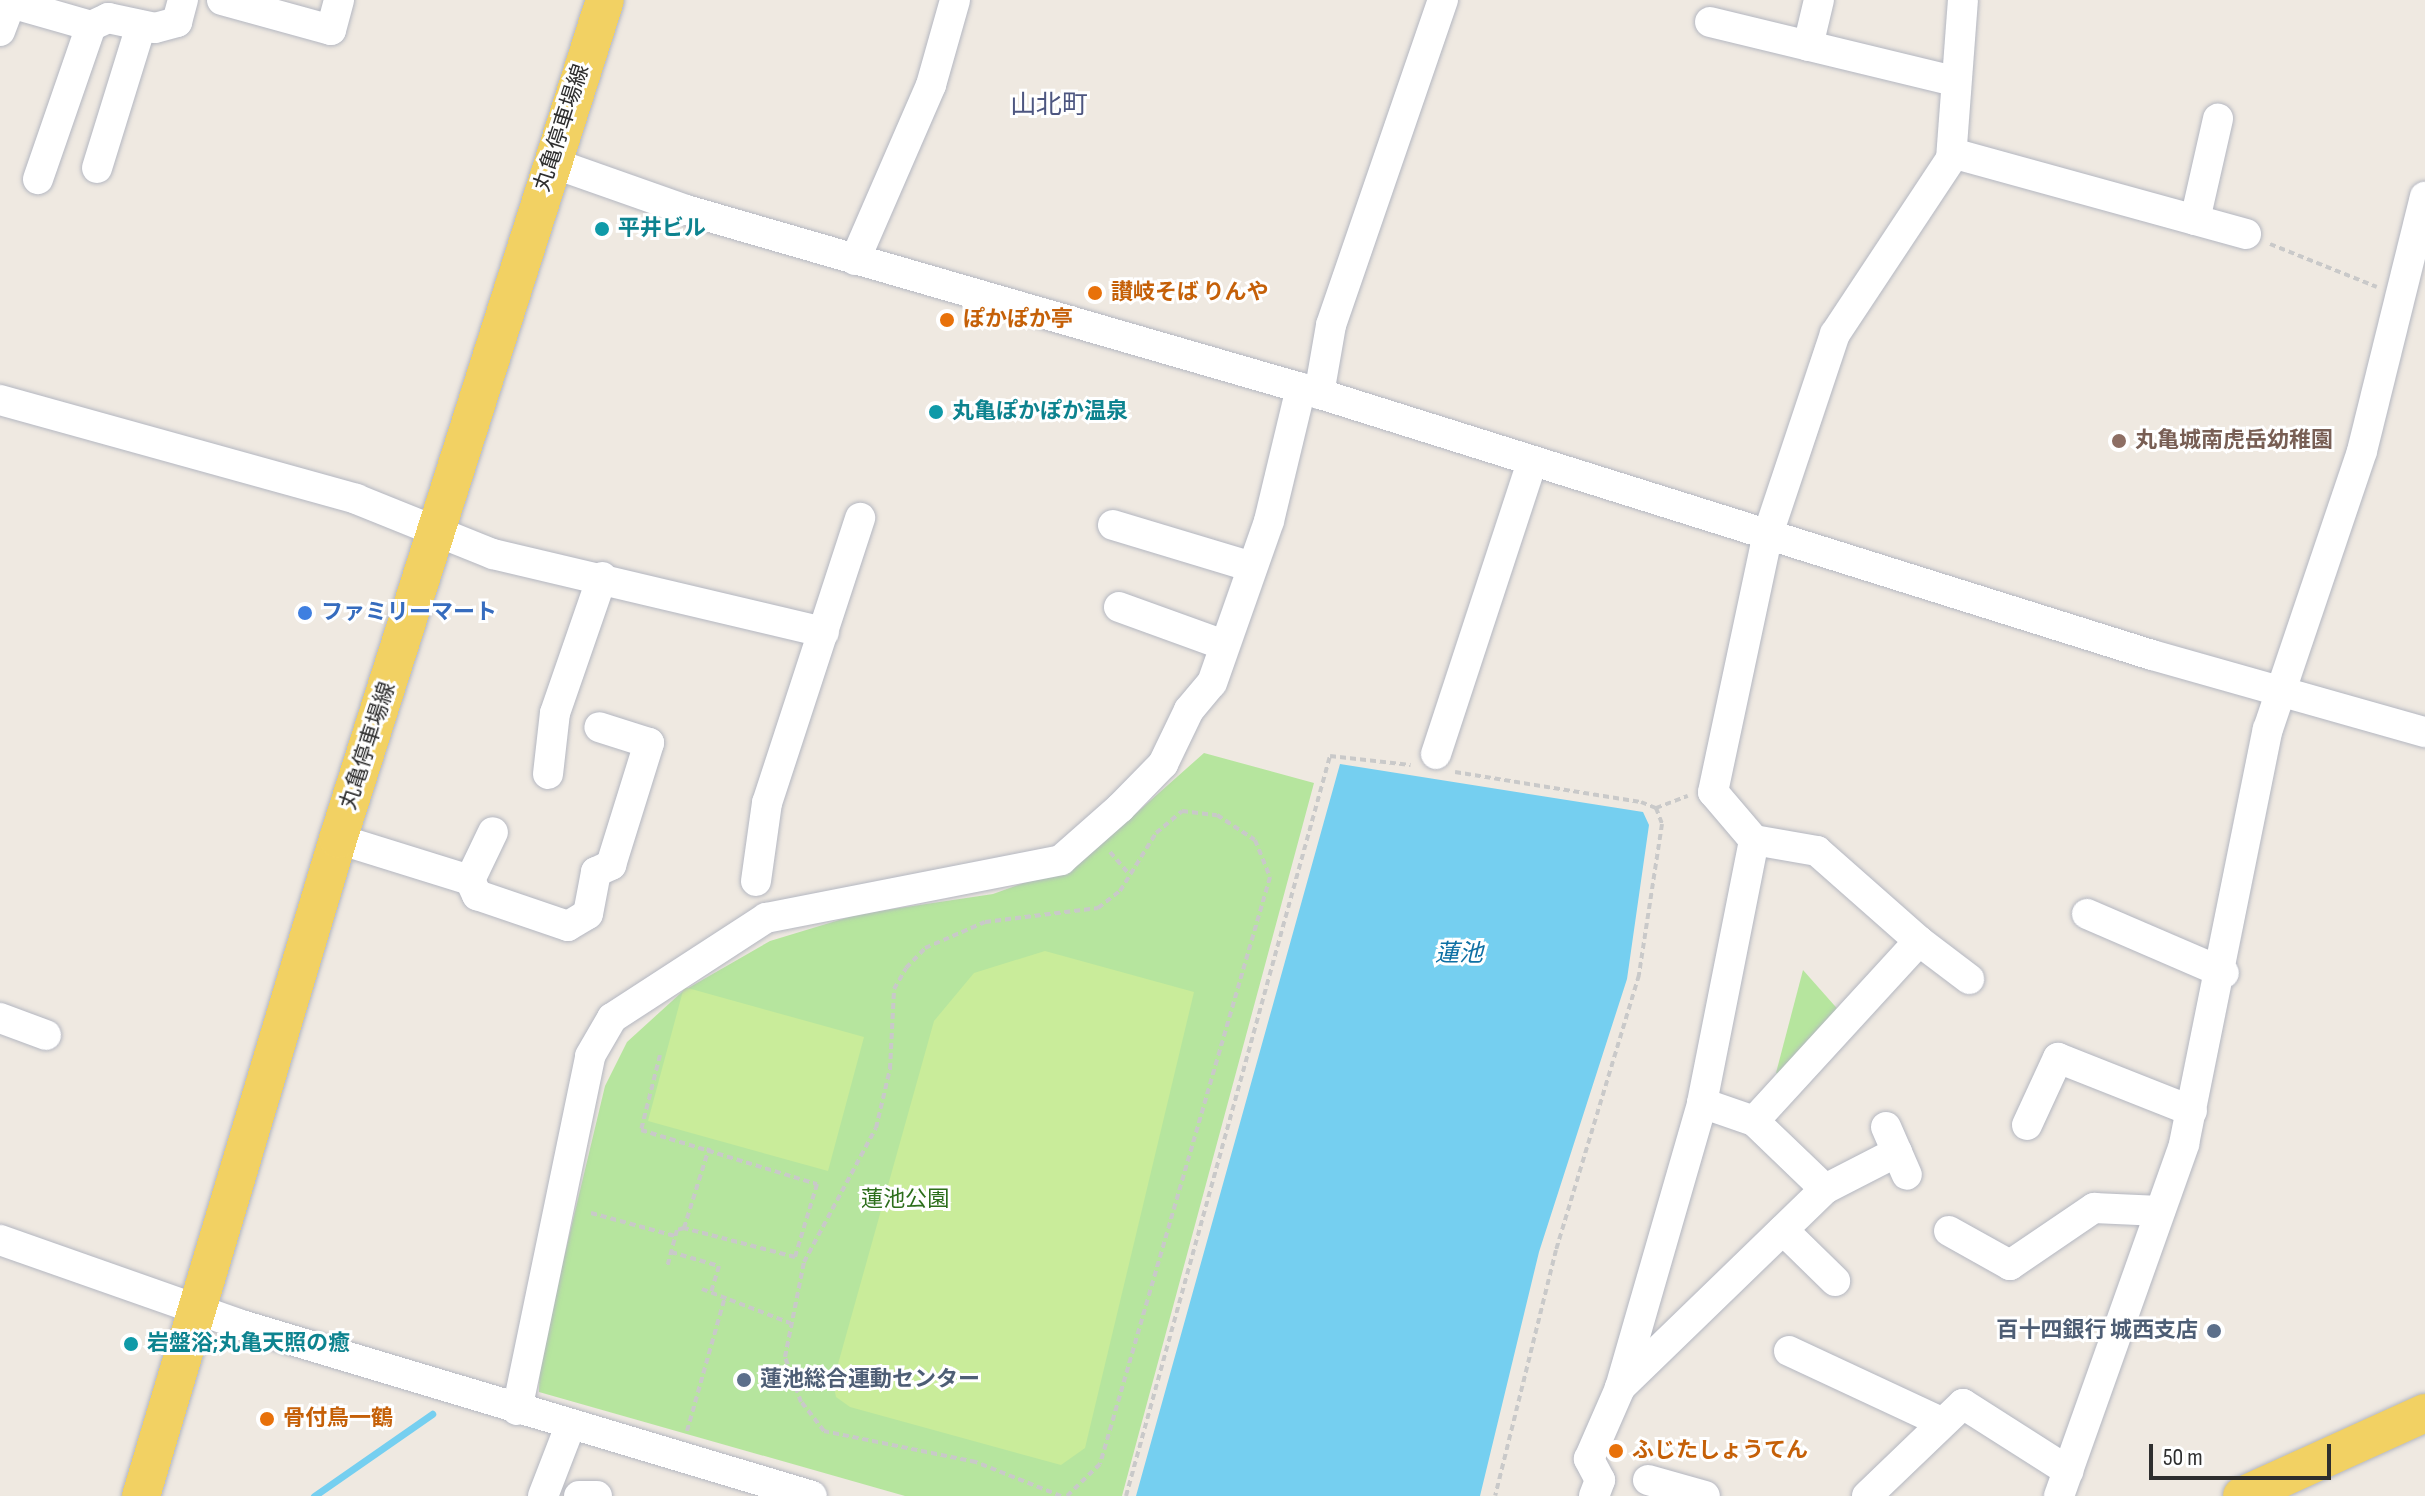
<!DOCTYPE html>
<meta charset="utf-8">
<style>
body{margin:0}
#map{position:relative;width:2425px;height:1496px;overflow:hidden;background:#efe9e1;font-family:"Sofia Sans Condensed","Noto Sans JP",sans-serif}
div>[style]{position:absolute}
.green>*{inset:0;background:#b6e59e}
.pitch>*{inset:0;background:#c9ec9a}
.water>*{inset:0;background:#75cff0}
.stream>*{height:7px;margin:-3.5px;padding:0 3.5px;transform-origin:3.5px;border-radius:3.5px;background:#75cff0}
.path>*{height:4px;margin-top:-2px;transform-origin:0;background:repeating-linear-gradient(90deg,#c9c9c9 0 6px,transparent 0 10px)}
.roads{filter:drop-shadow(0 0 2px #b4b7c1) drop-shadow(0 0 2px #b4b7c1)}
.minor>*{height:30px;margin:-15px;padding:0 15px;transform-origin:15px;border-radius:15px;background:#fff}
.major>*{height:38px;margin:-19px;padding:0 19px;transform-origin:19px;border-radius:19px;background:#f2d163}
.dots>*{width:22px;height:22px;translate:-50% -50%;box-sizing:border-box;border:4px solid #fff;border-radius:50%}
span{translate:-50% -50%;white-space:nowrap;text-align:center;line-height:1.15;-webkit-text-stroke:6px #fff;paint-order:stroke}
.street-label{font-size:22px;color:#2e2e2e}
.culture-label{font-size:22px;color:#0d838f;font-weight:700}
.left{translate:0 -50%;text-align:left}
.food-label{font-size:22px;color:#c56008;font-weight:700}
.education-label{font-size:22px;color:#785e54;font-weight:700}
.shop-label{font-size:22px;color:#366cbe;font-weight:700}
.park-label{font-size:22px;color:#2c6e1b}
.service-label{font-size:22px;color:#4e5e75;font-weight:700}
.right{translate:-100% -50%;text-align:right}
.water-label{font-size:24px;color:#0d6fa3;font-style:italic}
.quarter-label{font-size:26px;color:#4d5680}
.scale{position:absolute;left:2149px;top:1444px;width:182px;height:36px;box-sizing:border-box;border:4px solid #2e2e2e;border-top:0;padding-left:10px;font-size:24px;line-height:28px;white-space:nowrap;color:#2e2e2e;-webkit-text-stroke:6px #fff;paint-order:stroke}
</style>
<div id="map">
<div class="green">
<div style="clip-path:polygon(1204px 753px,1314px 783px,1122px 1496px,905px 1496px,539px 1392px,540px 1358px,605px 1086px,627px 1042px,683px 991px,770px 941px,859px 914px,993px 894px,1080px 863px)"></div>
<div style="clip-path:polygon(1803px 970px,1842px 1014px,1784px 1076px,1776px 1073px)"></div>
</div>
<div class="pitch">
<div style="clip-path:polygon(1045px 951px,1194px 992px,1085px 1448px,1061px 1465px,850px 1407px,836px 1397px,833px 1382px,934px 1021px,974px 973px)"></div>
<div style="clip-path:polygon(684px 987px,864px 1037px,828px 1171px,648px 1121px)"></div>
</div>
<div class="water">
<div style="clip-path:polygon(1340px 764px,1643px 812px,1649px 825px,1627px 979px,1539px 1252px,1480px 1496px,1136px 1496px)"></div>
</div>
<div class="stream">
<div style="left:314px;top:1496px;width:144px;rotate:-34.8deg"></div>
</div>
<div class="path">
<div style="left:2270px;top:244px;width:115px;rotate:21.9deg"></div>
<div style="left:1455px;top:772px;width:188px;rotate:9.2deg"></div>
<div style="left:1641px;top:802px;width:16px;rotate:22deg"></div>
<div style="left:1656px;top:808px;width:17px;rotate:69deg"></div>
<div style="left:1662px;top:824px;width:153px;rotate:98.7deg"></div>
<div style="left:1639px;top:975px;width:287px;rotate:106.8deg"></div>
<div style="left:1556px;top:1250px;width:253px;rotate:103.9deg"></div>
<div style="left:1656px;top:808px;width:34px;rotate:-21deg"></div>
<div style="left:1110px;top:852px;width:29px;rotate:49deg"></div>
<div style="left:660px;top:1055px;width:77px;rotate:104.2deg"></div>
<div style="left:641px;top:1130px;width:184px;rotate:17.1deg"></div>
<div style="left:817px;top:1184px;width:76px;rotate:106.8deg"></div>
<div style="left:795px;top:1257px;width:115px;rotate:-165.4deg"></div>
<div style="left:684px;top:1228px;width:7px;rotate:164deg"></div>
<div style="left:677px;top:1230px;width:39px;rotate:105deg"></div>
<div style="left:591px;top:1213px;width:87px;rotate:15.3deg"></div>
<div style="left:684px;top:1228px;width:84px;rotate:-72.6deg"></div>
<div style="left:671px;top:1252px;width:50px;rotate:16.3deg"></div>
<div style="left:719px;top:1266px;width:27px;rotate:107deg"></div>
<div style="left:702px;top:1289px;width:94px;rotate:21.1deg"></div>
<div style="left:687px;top:1431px;width:139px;rotate:-74.2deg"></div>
<div style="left:1061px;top:1496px;width:92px;rotate:-158.2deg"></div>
<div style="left:976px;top:1462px;width:155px;rotate:-168.5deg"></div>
<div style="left:824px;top:1431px;width:37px;rotate:-128deg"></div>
<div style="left:801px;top:1402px;width:48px;rotate:-109.6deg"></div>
<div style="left:785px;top:1357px;width:97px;rotate:-78.7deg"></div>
<div style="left:804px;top:1262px;width:152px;rotate:-61.8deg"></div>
<div style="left:876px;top:1128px;width:61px;rotate:-76.7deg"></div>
<div style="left:890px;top:1069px;width:80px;rotate:-87.1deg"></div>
<div style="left:894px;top:989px;width:24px;rotate:-60deg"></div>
<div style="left:906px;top:968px;width:28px;rotate:-46deg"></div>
<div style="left:925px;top:948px;width:65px;rotate:-23.4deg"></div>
<div style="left:985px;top:922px;width:114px;rotate:-7.1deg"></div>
<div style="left:1098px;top:908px;width:28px;rotate:-38deg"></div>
<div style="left:1120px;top:891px;width:68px;rotate:-58.2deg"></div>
<div style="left:1156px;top:833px;width:34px;rotate:-40deg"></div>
<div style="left:1182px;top:811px;width:35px;rotate:7deg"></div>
<div style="left:1217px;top:815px;width:45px;rotate:33.3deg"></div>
<div style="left:1255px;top:840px;width:40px;rotate:68deg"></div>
<div style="left:1270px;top:877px;width:611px;rotate:106.15deg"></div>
<div style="left:1100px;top:1464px;width:46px;rotate:135.9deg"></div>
<div style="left:1126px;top:1496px;width:768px;rotate:-74.59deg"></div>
<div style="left:1330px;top:756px;width:81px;rotate:6.3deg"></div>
</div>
<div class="roads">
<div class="minor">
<div style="left:222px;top:0;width:113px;rotate:15.4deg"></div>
<div style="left:331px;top:30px;width:31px;rotate:-75deg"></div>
<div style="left:1710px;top:22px;width:251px;rotate:13.6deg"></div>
<div style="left:91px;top:26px;width:19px;rotate:-25deg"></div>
<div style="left:108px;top:18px;width:48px;rotate:12deg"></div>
<div style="left:155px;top:28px;width:23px;rotate:-15deg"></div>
<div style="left:177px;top:22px;width:23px;rotate:-75deg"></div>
<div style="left:0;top:31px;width:30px;rotate:-69deg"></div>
<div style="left:11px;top:3px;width:83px;rotate:16deg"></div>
<div style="left:91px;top:26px;width:162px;rotate:109.1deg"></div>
<div style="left:1808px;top:46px;width:47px;rotate:-76.6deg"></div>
<div style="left:1952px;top:153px;width:305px;rotate:15.4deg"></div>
<div style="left:550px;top:162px;width:144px;rotate:19.4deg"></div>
<div style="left:686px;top:210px;width:640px;rotate:16.14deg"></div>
<div style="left:1301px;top:388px;width:892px;rotate:17.42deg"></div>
<div style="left:2152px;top:655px;width:284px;rotate:15.8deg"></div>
<div style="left:97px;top:168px;width:149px;rotate:-72.8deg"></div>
<div style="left:2195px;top:220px;width:104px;rotate:-77.2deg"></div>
<div style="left:855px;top:260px;width:191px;rotate:-66.5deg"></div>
<div style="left:931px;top:85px;width:88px;rotate:-74.2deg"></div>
<div style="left:1319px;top:394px;width:70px;rotate:-80.1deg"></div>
<div style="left:1331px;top:325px;width:344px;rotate:-71deg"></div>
<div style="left:0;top:400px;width:370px;rotate:15.5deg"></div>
<div style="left:356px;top:499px;width:148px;rotate:21.9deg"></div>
<div style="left:493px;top:554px;width:340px;rotate:13.3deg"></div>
<div style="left:1113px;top:525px;width:145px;rotate:16.8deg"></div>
<div style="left:1119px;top:607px;width:112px;rotate:19.9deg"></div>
<div style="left:1436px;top:754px;width:307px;rotate:-71.8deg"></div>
<div style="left:548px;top:774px;width:61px;rotate:-83.5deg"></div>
<div style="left:555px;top:713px;width:144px;rotate:-70.9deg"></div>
<div style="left:338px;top:839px;width:138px;rotate:17.3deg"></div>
<div style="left:470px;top:880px;width:17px;rotate:65deg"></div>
<div style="left:477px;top:895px;width:96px;rotate:18.8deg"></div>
<div style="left:568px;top:926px;width:23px;rotate:-31deg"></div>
<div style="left:588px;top:914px;width:43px;rotate:-79.2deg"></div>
<div style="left:596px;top:872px;width:17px;rotate:-25deg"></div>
<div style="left:611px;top:865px;width:128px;rotate:-72.7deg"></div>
<div style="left:649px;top:743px;width:52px;rotate:-162.3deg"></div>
<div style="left:1754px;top:840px;width:64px;rotate:9.9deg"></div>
<div style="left:1817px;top:851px;width:136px;rotate:41.4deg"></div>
<div style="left:1919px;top:941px;width:244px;rotate:132.5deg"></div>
<div style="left:1754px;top:1121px;width:98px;rotate:43.8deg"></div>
<div style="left:1825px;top:1189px;width:286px;rotate:135.9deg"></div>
<div style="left:1620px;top:1388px;width:297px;rotate:-73.9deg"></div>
<div style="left:1702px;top:1103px;width:268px;rotate:-78.8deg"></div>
<div style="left:1754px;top:840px;width:63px;rotate:-130.5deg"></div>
<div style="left:1713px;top:792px;width:261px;rotate:-78deg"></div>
<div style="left:1767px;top:537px;width:214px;rotate:-71.5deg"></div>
<div style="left:1835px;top:334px;width:210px;rotate:-56.5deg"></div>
<div style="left:1951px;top:159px;width:159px;rotate:-85.7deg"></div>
<div style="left:470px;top:880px;width:53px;rotate:-64.4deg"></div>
<div style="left:756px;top:881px;width:79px;rotate:-82deg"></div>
<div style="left:767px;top:803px;width:300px;rotate:-71.9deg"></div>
<div style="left:2087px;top:914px;width:149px;rotate:23.3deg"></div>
<div style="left:1919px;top:941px;width:63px;rotate:37.2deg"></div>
<div style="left:0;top:1018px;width:49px;rotate:20.3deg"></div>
<div style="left:1702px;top:1103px;width:55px;rotate:19.1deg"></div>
<div style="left:2027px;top:1125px;width:74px;rotate:-65.2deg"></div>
<div style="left:2058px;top:1058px;width:144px;rotate:21.6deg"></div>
<div style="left:1886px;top:1127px;width:52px;rotate:66.4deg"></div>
<div style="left:1825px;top:1189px;width:81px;rotate:-27.2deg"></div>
<div style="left:1783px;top:1230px;width:73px;rotate:44.4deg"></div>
<div style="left:1949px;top:1231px;width:70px;rotate:29.1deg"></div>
<div style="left:2010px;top:1265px;width:102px;rotate:-34.2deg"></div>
<div style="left:2094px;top:1208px;width:66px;rotate:2.6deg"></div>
<div style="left:0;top:1240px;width:252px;rotate:19.4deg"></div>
<div style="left:238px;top:1324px;width:599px;rotate:16.68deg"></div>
<div style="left:1789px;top:1351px;width:168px;rotate:25deg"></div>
<div style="left:517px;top:1410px;width:361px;rotate:-78.3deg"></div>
<div style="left:590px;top:1056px;width:44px;rotate:-59.9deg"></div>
<div style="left:612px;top:1018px;width:184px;rotate:-33deg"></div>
<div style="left:766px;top:918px;width:301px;rotate:-11.1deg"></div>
<div style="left:1061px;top:860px;width:79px;rotate:-41.4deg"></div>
<div style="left:1120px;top:808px;width:62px;rotate:-45.7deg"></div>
<div style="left:1163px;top:764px;width:60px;rotate:-64.3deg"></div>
<div style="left:1189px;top:710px;width:35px;rotate:-50deg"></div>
<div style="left:1212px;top:683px;width:172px;rotate:-70.6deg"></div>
<div style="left:1269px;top:521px;width:137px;rotate:-76.5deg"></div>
<div style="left:1648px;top:1480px;width:59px;rotate:15.7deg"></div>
<div style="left:543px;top:1496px;width:75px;rotate:-68.9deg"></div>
<div style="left:579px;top:1496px;width:18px"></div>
<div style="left:1594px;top:1496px;width:17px;rotate:-69deg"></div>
<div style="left:1600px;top:1480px;width:24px;rotate:-118deg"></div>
<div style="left:1589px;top:1459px;width:77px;rotate:-66.4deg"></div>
<div style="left:1867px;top:1496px;width:133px;rotate:-43.8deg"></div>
<div style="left:1963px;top:1404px;width:125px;rotate:32.5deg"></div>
<div style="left:2059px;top:1496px;width:374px;rotate:-70.4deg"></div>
<div style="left:2184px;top:1144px;width:423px;rotate:-78.6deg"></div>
<div style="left:2268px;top:729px;width:293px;rotate:-71.3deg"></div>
<div style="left:2362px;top:451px;width:262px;rotate:-76.1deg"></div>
</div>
<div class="major">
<div style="left:141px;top:1496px;width:686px;rotate:-73.31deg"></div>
<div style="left:338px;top:839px;width:880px;rotate:-72.35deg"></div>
<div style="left:2242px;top:1496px;width:201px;rotate:-24.4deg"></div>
</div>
</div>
<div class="dots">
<div style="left:602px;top:229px;background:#0f9aa8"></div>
<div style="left:1095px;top:293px;background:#e8710a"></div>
<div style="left:947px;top:320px;background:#e8710a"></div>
<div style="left:936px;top:412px;background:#0f9aa8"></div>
<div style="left:2119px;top:441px;background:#8d6e63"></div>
<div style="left:305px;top:613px;background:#3f7fe0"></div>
<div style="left:2214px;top:1331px;background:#5c6f8a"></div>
<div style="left:131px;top:1344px;background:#0f9aa8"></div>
<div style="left:744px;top:1380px;background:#5c6f8a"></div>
<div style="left:267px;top:1419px;background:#e8710a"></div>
<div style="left:1616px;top:1451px;background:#e8710a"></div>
</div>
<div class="street-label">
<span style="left:562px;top:128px;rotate:-72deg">丸亀停車場線</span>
<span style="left:368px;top:746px;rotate:-72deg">丸亀停車場線</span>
</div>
<div class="culture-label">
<span class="left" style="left:618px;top:229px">平井ビル</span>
<span class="left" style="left:952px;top:412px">丸亀ぽかぽか温泉</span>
<span class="left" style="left:147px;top:1344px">岩盤浴;丸亀天照の癒</span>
</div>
<div class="food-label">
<span class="left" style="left:1111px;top:293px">讃岐そば りんや</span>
<span class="left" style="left:963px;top:320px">ぽかぽか亭</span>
<span class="left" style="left:283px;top:1419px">骨付鳥一鶴</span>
<span class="left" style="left:1632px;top:1451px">ふじたしょうてん</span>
</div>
<div class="education-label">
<span class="left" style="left:2135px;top:441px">丸亀城南虎岳幼稚園</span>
</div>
<div class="shop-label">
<span class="left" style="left:321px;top:613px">ファミリーマート</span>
</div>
<div class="park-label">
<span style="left:905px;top:1200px">蓮池公園</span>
</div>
<div class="service-label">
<span class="right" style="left:2198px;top:1331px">百十四銀行 城西支店</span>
<span class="left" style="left:760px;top:1380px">蓮池総合運動センター</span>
</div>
<div class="water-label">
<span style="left:1459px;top:954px">蓮池</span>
</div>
<div class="quarter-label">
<span style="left:1049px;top:106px">山北町</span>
</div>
<div class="scale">50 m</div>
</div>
